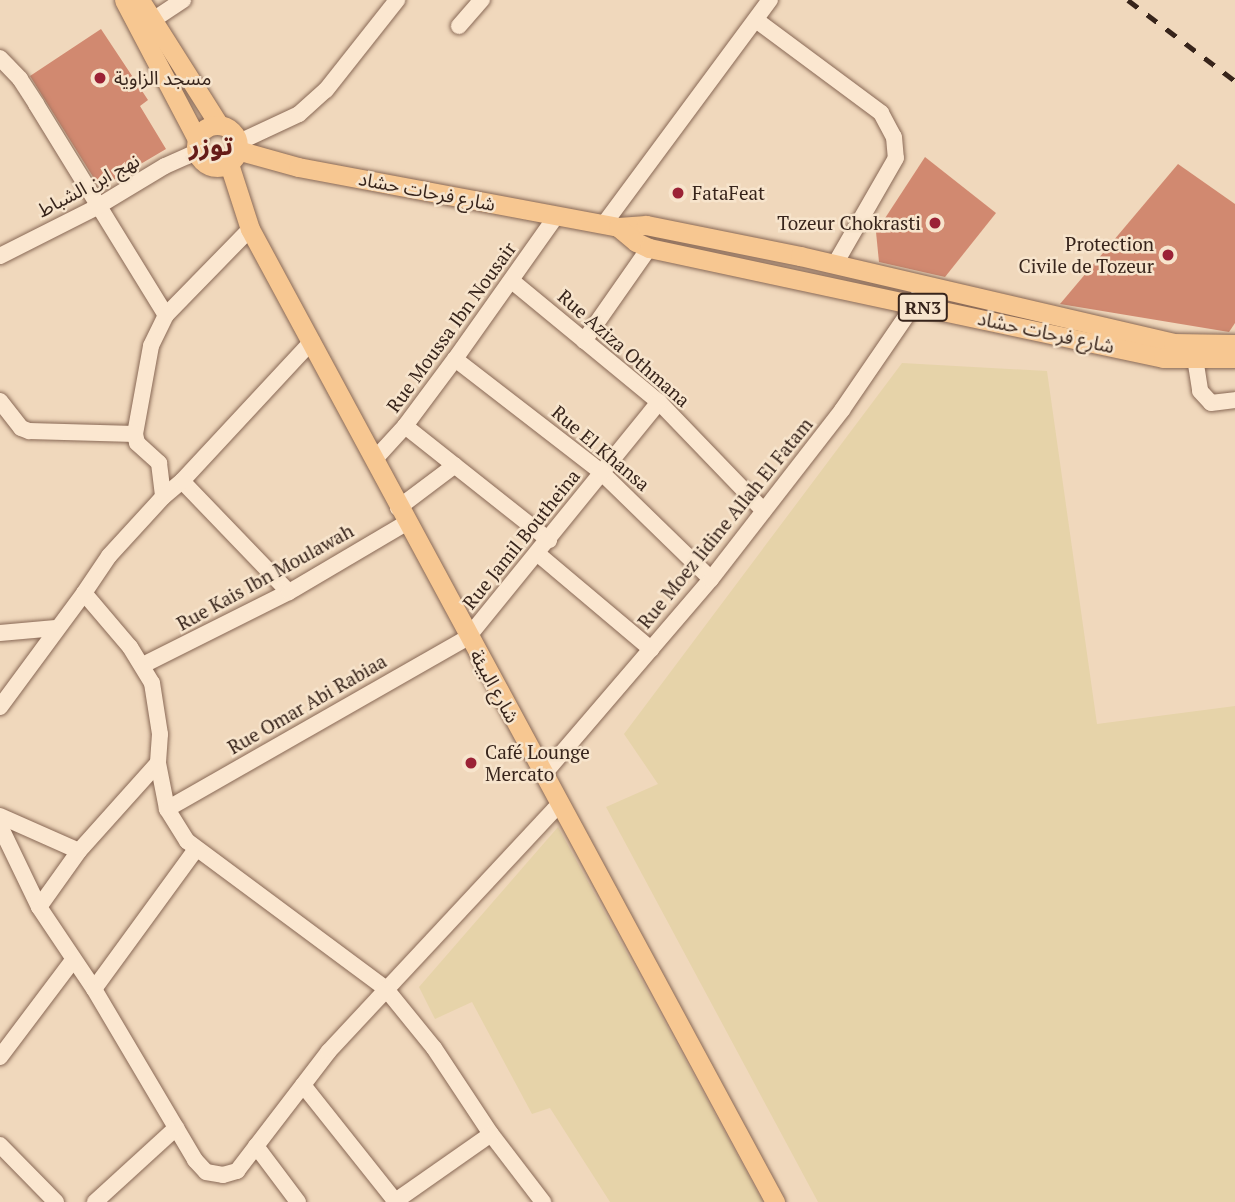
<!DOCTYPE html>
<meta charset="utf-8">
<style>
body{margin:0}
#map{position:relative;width:1235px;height:1202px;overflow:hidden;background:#f0d8bc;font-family:"PT Serif","Noto Sans Arabic",serif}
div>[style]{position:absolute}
.farmland>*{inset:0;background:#e6d3a9}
.building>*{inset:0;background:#d18970}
.roads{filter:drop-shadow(0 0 2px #886855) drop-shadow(0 0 2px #886855)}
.minor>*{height:16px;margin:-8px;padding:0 8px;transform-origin:8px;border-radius:8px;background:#fbe7d0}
.major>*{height:19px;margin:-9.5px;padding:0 9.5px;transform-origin:9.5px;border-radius:9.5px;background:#f7c791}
.major>.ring{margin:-9.5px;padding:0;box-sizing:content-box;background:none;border:19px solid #f7c791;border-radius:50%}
.rail>*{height:5px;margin-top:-2.5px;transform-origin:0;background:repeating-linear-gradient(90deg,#37241b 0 12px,transparent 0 24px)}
.dots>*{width:19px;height:19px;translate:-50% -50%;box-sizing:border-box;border:4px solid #f7e4cc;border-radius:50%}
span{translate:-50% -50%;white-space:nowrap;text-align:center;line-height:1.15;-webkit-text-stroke:5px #f7e4cc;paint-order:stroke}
.shield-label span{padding:2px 5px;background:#f7e4cc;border:2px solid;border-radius:5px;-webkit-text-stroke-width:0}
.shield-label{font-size:18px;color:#37241b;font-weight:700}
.poi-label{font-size:19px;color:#37241b}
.left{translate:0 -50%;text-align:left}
.right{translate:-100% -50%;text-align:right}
.street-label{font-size:19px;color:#37241b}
.district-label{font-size:26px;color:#661c18;font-weight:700}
</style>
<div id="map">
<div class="farmland">
<div style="clip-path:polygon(902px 363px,1047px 371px,1097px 724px,1235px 706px,1235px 1202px,818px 1202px,606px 807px,658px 784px,624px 734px)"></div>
<div style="clip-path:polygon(558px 827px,763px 1202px,610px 1202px,550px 1108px,532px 1114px,472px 1002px,435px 1019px,419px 987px)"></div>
</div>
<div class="building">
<div style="clip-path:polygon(101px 29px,148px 100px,140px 106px,166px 149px,100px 188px,30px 76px)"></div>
<div style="clip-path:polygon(925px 157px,996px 213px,945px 277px,879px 262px,876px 232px)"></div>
<div style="clip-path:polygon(1178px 164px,1235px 204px,1235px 323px,1229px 332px,1060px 304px)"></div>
</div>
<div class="roads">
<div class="minor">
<div style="left:756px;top:20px;width:156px;rotate:36.6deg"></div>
<div style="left:881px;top:113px;width:27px;rotate:62deg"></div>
<div style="left:894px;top:137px;width:21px;rotate:85deg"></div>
<div style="left:896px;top:158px;width:122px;rotate:119.9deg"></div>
<div style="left:144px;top:26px;width:47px;rotate:-33.7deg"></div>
<div style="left:459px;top:26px;width:35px;rotate:-49deg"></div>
<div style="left:0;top:58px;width:29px;rotate:46deg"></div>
<div style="left:20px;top:79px;width:30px;rotate:57deg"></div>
<div style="left:36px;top:104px;width:248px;rotate:58.4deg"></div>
<div style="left:237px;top:143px;width:68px;rotate:-25.1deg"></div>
<div style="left:299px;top:114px;width:36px;rotate:-42deg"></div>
<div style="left:326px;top:90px;width:115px;rotate:-51.7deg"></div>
<div style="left:604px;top:224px;width:279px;rotate:-53.5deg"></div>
<div style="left:250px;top:229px;width:120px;rotate:134.3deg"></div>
<div style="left:166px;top:315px;width:34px;rotate:116deg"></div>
<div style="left:151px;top:346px;width:89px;rotate:100.3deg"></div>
<div style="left:135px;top:434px;width:9px;rotate:77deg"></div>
<div style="left:137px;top:443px;width:30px;rotate:42deg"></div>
<div style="left:159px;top:463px;width:34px;rotate:83deg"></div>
<div style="left:163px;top:497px;width:80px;rotate:132.5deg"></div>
<div style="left:109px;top:556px;width:45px;rotate:124deg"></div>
<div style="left:84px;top:593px;width:71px;rotate:49.6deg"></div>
<div style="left:130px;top:647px;width:42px;rotate:58.6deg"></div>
<div style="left:152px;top:683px;width:52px;rotate:81.1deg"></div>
<div style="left:160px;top:734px;width:29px;rotate:94deg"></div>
<div style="left:158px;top:763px;width:47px;rotate:78.9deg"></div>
<div style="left:167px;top:809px;width:38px;rotate:58deg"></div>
<div style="left:187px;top:841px;width:248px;rotate:36.6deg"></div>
<div style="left:386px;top:989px;width:76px;rotate:50.9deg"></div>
<div style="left:434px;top:1048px;width:103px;rotate:56.5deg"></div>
<div style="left:491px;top:1134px;width:86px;rotate:52.6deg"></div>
<div style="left:0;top:256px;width:109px;rotate:-26.8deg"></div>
<div style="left:97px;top:207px;width:79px;rotate:-31.1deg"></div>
<div style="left:165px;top:166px;width:35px;rotate:-24deg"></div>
<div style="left:512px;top:281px;width:190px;rotate:39.5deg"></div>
<div style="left:659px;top:402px;width:151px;rotate:46.1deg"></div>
<div style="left:584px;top:341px;width:113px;rotate:-55deg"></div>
<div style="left:1195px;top:358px;width:33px;rotate:81deg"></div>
<div style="left:1200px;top:391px;width:16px;rotate:47deg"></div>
<div style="left:1211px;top:403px;width:24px;rotate:-7deg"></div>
<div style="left:455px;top:359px;width:185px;rotate:37.7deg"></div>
<div style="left:601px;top:472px;width:153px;rotate:44.2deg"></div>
<div style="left:0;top:401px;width:34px;rotate:52deg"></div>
<div style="left:21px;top:428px;width:9px;rotate:21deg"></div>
<div style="left:29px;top:431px;width:106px;rotate:1.6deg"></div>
<div style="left:405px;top:426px;width:184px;rotate:38.4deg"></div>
<div style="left:374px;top:460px;width:46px;rotate:-47.6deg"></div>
<div style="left:405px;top:426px;width:84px;rotate:-53.3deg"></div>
<div style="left:455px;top:359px;width:176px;rotate:-54.7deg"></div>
<div style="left:182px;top:481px;width:154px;rotate:46.1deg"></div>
<div style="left:163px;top:497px;width:25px;rotate:-40deg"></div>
<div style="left:182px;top:481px;width:191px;rotate:-47.1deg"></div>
<div style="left:398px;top:508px;width:71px;rotate:-37deg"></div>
<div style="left:538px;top:554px;width:148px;rotate:40.1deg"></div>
<div style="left:0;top:633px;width:56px;rotate:-5.1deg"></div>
<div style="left:143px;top:665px;width:163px;rotate:-26.6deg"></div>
<div style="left:289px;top:592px;width:136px;rotate:-30.5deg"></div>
<div style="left:0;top:707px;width:142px;rotate:-53.6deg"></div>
<div style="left:543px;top:775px;width:258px;rotate:-49.4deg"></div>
<div style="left:711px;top:579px;width:214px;rotate:-52.2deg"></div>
<div style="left:842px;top:410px;width:127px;rotate:-55.6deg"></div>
<div style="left:914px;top:305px;width:22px;rotate:-63deg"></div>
<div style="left:167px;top:809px;width:347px;rotate:-29.7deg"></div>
<div style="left:468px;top:637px;width:303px;rotate:-50.9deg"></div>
<div style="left:0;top:816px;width:86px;rotate:23.9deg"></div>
<div style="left:0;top:826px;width:90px;rotate:64.3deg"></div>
<div style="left:39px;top:907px;width:99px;rotate:56.1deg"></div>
<div style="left:94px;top:989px;width:199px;rotate:59.4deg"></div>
<div style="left:195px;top:1160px;width:16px;rotate:47deg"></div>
<div style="left:206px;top:1172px;width:17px;rotate:10deg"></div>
<div style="left:223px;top:1175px;width:15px;rotate:-16deg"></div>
<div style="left:237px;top:1171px;width:151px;rotate:-52.5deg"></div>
<div style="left:329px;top:1051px;width:338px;rotate:-47deg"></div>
<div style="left:39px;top:907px;width:69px;rotate:-54.5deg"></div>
<div style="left:79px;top:851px;width:118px;rotate:-48.1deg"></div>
<div style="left:94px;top:989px;width:173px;rotate:-53.9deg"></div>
<div style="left:0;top:1057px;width:121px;rotate:-53deg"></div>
<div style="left:303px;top:1085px;width:149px;rotate:51.5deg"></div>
<div style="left:0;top:1145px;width:80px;rotate:45.5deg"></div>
<div style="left:256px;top:1146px;width:70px;rotate:53.1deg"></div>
<div style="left:95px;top:1202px;width:110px;rotate:-42.4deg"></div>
<div style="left:394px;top:1202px;width:118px;rotate:-35deg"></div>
</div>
<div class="major">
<div style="left:124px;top:0;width:157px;rotate:62.3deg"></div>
<div style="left:140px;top:0;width:148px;rotate:57.7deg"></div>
<div class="ring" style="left:196px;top:125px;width:23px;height:23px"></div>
<div style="left:237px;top:150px;width:63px;rotate:15.6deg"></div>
<div style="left:298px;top:167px;width:326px;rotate:10.6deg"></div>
<div style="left:618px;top:227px;width:28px;rotate:-4deg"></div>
<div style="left:646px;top:225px;width:157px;rotate:11.4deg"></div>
<div style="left:800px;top:256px;width:383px;rotate:13.1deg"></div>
<div style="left:1173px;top:343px;width:62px;rotate:0.9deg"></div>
<div style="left:229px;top:164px;width:68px;rotate:72.1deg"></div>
<div style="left:250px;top:229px;width:1106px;rotate:61.65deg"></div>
<div style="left:618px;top:227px;width:23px;rotate:40deg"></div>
<div style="left:636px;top:242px;width:14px;rotate:25deg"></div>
<div style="left:649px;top:248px;width:271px;rotate:12.1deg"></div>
<div style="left:914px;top:305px;width:255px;rotate:12deg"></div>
<div style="left:1163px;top:358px;width:72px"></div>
</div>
</div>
<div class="rail">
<div style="left:1128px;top:0;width:134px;rotate:37.1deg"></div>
</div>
<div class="dots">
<div style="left:100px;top:78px;background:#9b2236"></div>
<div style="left:678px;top:193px;background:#9b2236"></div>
<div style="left:935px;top:223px;background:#9b2236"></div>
<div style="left:1168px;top:255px;background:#9b2236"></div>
<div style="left:471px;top:763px;background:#9b2236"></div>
</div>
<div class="shield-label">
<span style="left:923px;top:307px">RN3</span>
</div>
<div class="poi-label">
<span class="left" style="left:114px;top:78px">مسجد الزاوية</span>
<span class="left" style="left:692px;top:193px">FataFeat</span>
<span class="right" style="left:921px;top:223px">Tozeur Chokrasti</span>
<span class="right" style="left:1154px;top:255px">Protection<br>Civile de Tozeur</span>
<span class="left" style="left:485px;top:763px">Café Lounge<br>Mercato</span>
</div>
<div class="street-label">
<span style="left:88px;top:185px;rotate:-28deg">نهج ابن الشباط</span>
<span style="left:427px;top:191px;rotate:11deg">شارع فرحات حشاد</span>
<span style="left:451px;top:327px;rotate:-54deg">Rue Moussa Ibn Nousair</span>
<span style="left:1046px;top:332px;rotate:12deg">شارع فرحات حشاد</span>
<span style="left:624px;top:348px;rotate:41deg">Rue Aziza Othmana</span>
<span style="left:601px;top:448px;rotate:40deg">Rue El Khansa</span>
<span style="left:725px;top:523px;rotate:-51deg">Rue Moez lidine Allah El Fatam</span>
<span style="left:521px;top:539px;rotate:-51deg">Rue Jamil Boutheina</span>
<span style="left:265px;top:577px;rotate:-29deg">Rue Kais Ibn Moulawah</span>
<span style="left:495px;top:686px;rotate:61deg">شارع البيئة</span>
<span style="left:307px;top:704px;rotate:-30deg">Rue Omar Abi Rabiaa</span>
</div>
<div class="district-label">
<span style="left:211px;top:146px">توزر</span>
</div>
</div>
